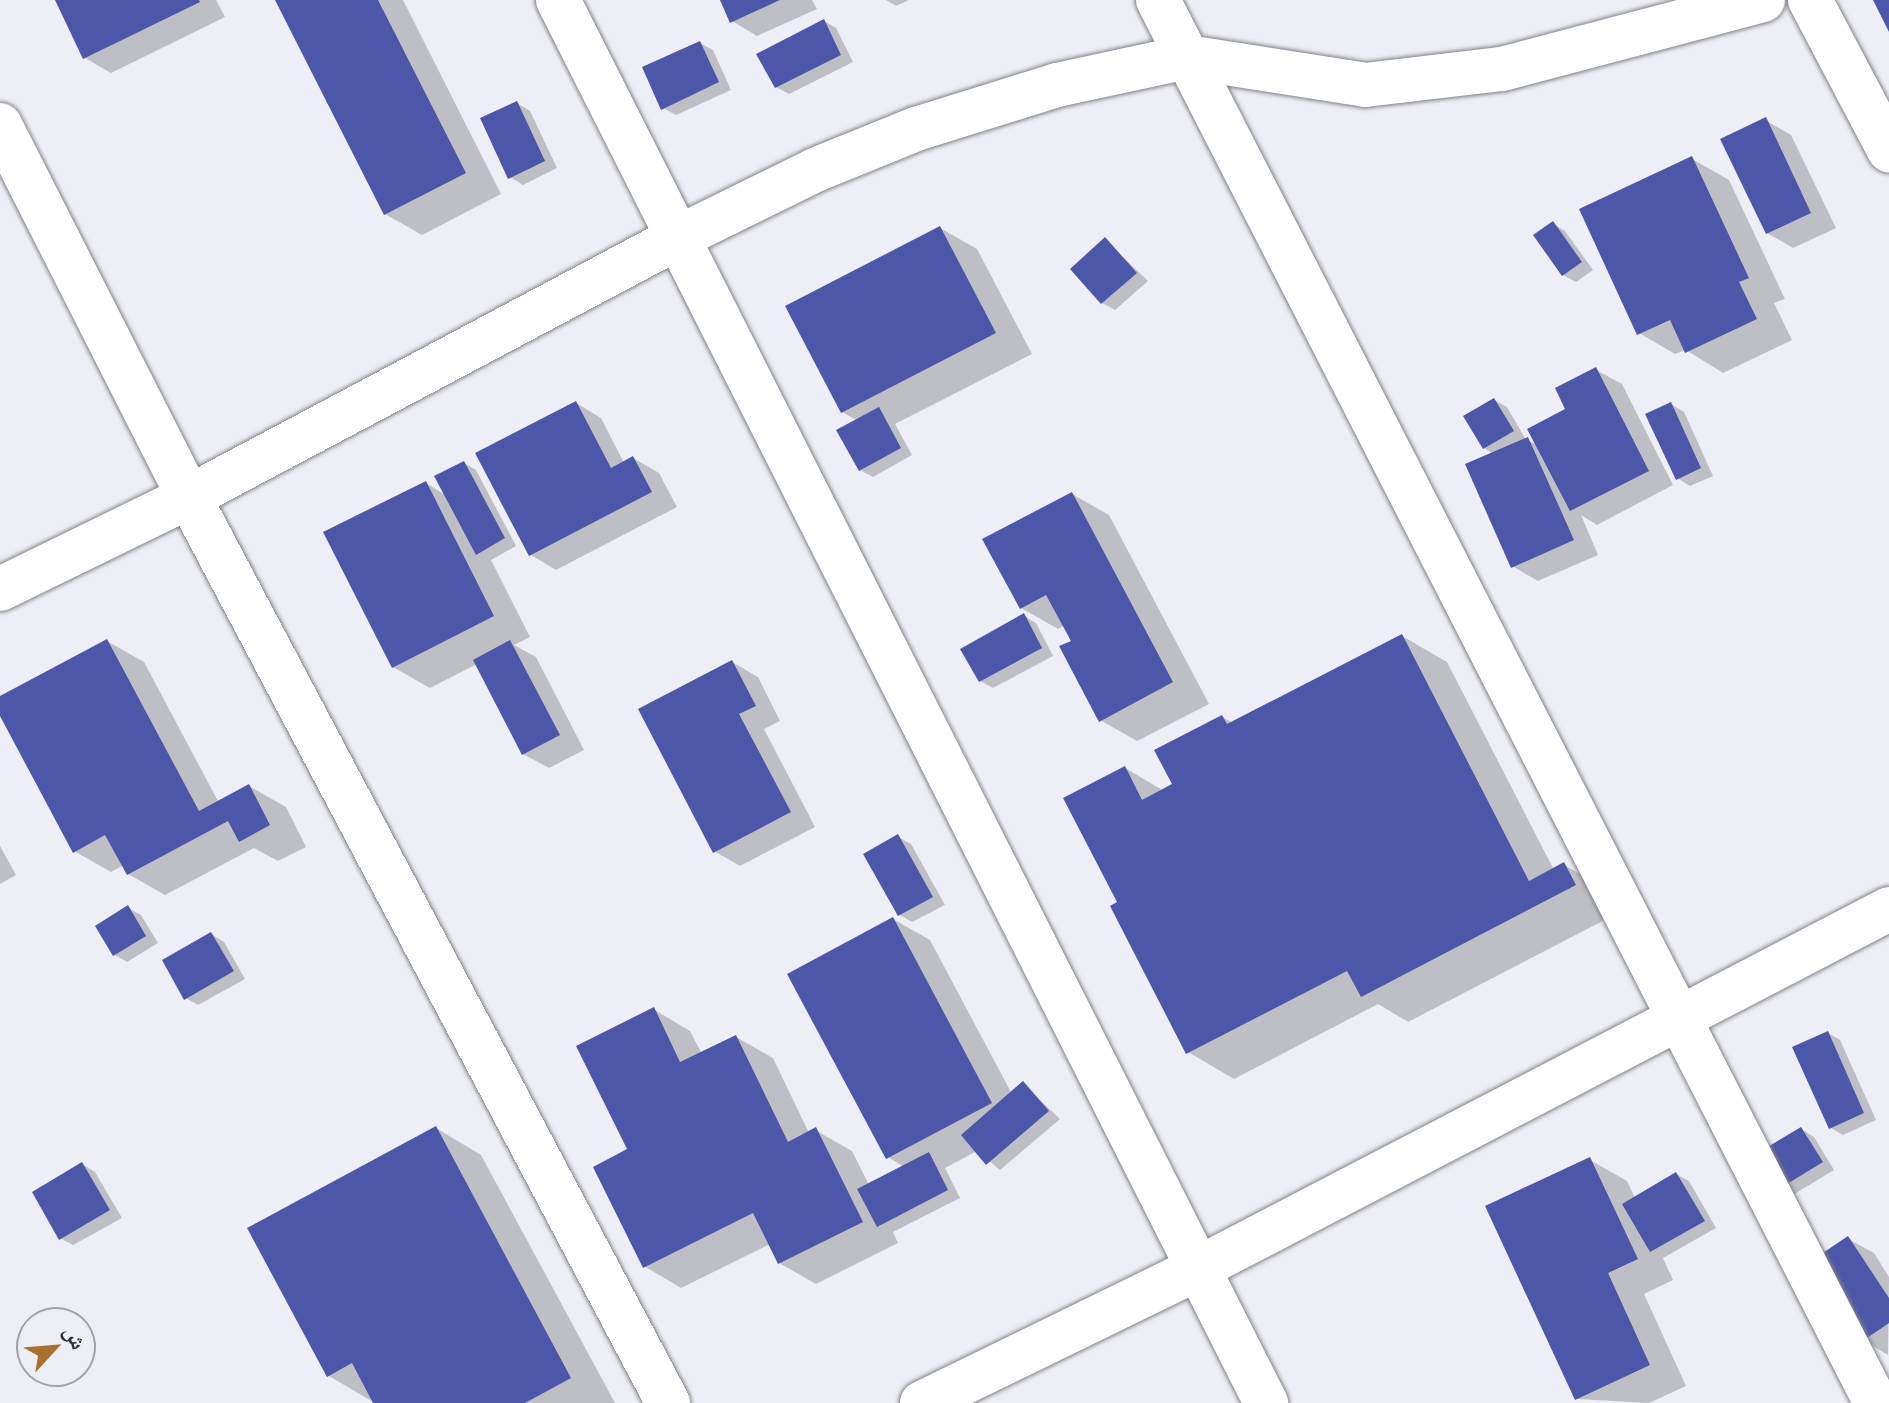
<!DOCTYPE html>
<meta charset="utf-8">
<style>
body{margin:0}
#map{position:relative;width:1889px;height:1403px;overflow:hidden;background:#eeeff6;font-family:"Space Grotesk","Noto Naskh Arabic",sans-serif}
div>[style]{position:absolute}
.shadow>*{inset:0;background:#0003}
.building>*{inset:0;background:#4d57a9}
.roads{filter:drop-shadow(0 0 2px #808287) drop-shadow(0 0 2px #808287)}
.minor>*{height:44px;margin:-22px;padding:0 22px;transform-origin:22px;border-radius:22px;background:#fff}
span{translate:-50% -50%;white-space:nowrap;text-align:center;line-height:1.15;-webkit-text-stroke:8px #eeeff6;paint-order:stroke}
.north{position:absolute;left:16px;top:1307px;width:80px;height:80px;box-sizing:border-box;background:#eeeff6;border:2px solid #a2a3a9;border-radius:50%;rotate:64deg;font-size:22px;font-weight:700;line-height:32px;text-align:center;color:#313235}
.north::after{content:'';display:block;margin:auto;width:28px;height:36px;background:#a9702f;clip-path:polygon(50% 0,100% 100%,50% 72%,0 100%)}
</style>
<div id="map">
<div class="shadow">
<div style="clip-path:polygon(57px 0,216px 0,225px 17px,111px 73px,85px 58px)"></div>
<div style="clip-path:polygon(277px 0,403px 0,501px 194px,422px 235px,385px 214px)"></div>
<div style="clip-path:polygon(722px 0,812px 0,817px 9px,757px 36px,732px 21px)"></div>
<div style="clip-path:polygon(886px 0,909px 0,896px 6px)"></div>
<div style="clip-path:polygon(824px 21px,836px 28px,853px 62px,789px 94px,776px 87px)"></div>
<div style="clip-path:polygon(700px 43px,713px 50px,731px 90px,676px 115px,663px 108px)"></div>
<div style="clip-path:polygon(517px 103px,530px 111px,557px 168px,523px 185px,510px 177px)"></div>
<div style="clip-path:polygon(1765px 120px,1791px 135px,1836px 228px,1793px 248px,1767px 233px)"></div>
<div style="clip-path:polygon(1692px 159px,1729px 180px,1785px 299px,1774px 303px,1792px 340px,1723px 373px,1686px 350px,1675px 354px,1639px 333px)"></div>
<div style="clip-path:polygon(1553px 224px,1565px 231px,1593px 270px,1576px 282px,1563px 275px)"></div>
<div style="clip-path:polygon(940px 228px,977px 249px,1032px 354px,895px 424px,912px 455px,873px 477px,860px 470px,858px 421px,842px 412px)"></div>
<div style="clip-path:polygon(1105px 240px,1148px 281px,1115px 310px,1102px 303px)"></div>
<div style="clip-path:polygon(1596px 370px,1622px 384px,1673px 485px,1597px 525px,1581px 515px,1598px 555px,1538px 581px,1512px 566px,1494px 454px,1484px 448px,1494px 400px,1507px 407px,1526px 440px,1538px 445px)"></div>
<div style="clip-path:polygon(576px 403px,601px 418px,624px 463px,633px 458px,659px 473px,677px 507px,556px 570px,531px 555px)"></div>
<div style="clip-path:polygon(1671px 404px,1684px 412px,1713px 476px,1690px 486px,1677px 478px)"></div>
<div style="clip-path:polygon(464px 463px,476px 470px,516px 546px,491px 560px,530px 637px,514px 645px,536px 657px,584px 750px,549px 768px,523px 754px,477px 664px,430px 688px,393px 667px,426px 483px,447px 496px)"></div>
<div style="clip-path:polygon(1072px 494px,1109px 515px,1209px 704px,1137px 741px,1100px 720px,1065px 625px,1058px 629px,1021px 608px)"></div>
<div style="clip-path:polygon(1024px 616px,1036px 623px,1053px 656px,993px 688px,980px 681px)"></div>
<div style="clip-path:polygon(1402px 636px,1447px 662px,1554px 870px,1564px 865px,1610px 891px,1620px 912px,1408px 1022px,1378px 1004px,1234px 1079px,1188px 1052px,1120px 903px,1125px 768px,1164px 791px,1174px 785px,1222px 717px,1233px 723px)"></div>
<div style="clip-path:polygon(107px 641px,144px 662px,219px 803px,249px 786px,286px 807px,306px 847px,278px 861px,254px 848px,165px 895px,128px 874px,124px 865px,111px 872px,74px 851px,0 712px,0 698px)"></div>
<div style="clip-path:polygon(732px 662px,758px 677px,780px 721px,764px 729px,815px 827px,740px 866px,714px 851px)"></div>
<div style="clip-path:polygon(898px 837px,911px 844px,945px 905px,912px 922px,900px 915px)"></div>
<div style="clip-path:polygon(0 846px,16px 875px,0 884px)"></div>
<div style="clip-path:polygon(128px 908px,141px 915px,158px 943px,127px 962px,115px 955px)"></div>
<div style="clip-path:polygon(893px 919px,930px 940px,1012px 1094px,1023px 1084px,1060px 1119px,1000px 1170px,977px 1151px,945px 1168px,960px 1198px,893px 1232px,898px 1243px,816px 1284px,779px 1263px,770px 1244px,681px 1288px,644px 1266px,630px 1150px,653px 1009px,690px 1031px,702px 1054px,736px 1037px,773px 1058px,809px 1133px,815px 1130px,852px 1151px,869px 1185px,904px 1167px,888px 1157px)"></div>
<div style="clip-path:polygon(211px 934px,224px 942px,245px 979px,198px 1005px,186px 998px)"></div>
<div style="clip-path:polygon(1828px 1033px,1840px 1040px,1876px 1120px,1843px 1135px,1831px 1128px)"></div>
<div style="clip-path:polygon(436px 1128px,481px 1155px,615px 1403px,375px 1403px,329px 1376px)"></div>
<div style="clip-path:polygon(1801px 1129px,1814px 1137px,1834px 1170px,1791px 1196px,1758px 1155px)"></div>
<div style="clip-path:polygon(1590px 1160px,1627px 1181px,1635px 1198px,1676px 1174px,1689px 1181px,1716px 1228px,1663px 1258px,1673px 1280px,1644px 1294px,1686px 1386px,1649px 1403px,1577px 1399px)"></div>
<div style="clip-path:polygon(82px 1164px,95px 1172px,122px 1218px,73px 1245px,60px 1238px)"></div>
<div style="clip-path:polygon(1848px 1239px,1874px 1253px,1889px 1277px,1888px 1355px,1863px 1340px)"></div>
</div>
<div class="building">
<div style="clip-path:polygon(55px 0,199px 0,200px 2px,83px 59px)"></div>
<div style="clip-path:polygon(275px 0,378px 0,466px 173px,384px 215px)"></div>
<div style="clip-path:polygon(720px 0,780px 0,730px 23px)"></div>
<div style="clip-path:polygon(1873px 0,1889px 0,1889px 32px)"></div>
<div style="clip-path:polygon(824px 19px,841px 55px,775px 88px,756px 54px)"></div>
<div style="clip-path:polygon(700px 41px,719px 82px,661px 110px,642px 67px)"></div>
<div style="clip-path:polygon(517px 101px,545px 161px,508px 179px,480px 118px)"></div>
<div style="clip-path:polygon(1766px 117px,1811px 213px,1766px 234px,1720px 139px)"></div>
<div style="clip-path:polygon(1692px 156px,1749px 278px,1739px 282px,1757px 319px,1685px 353px,1670px 320px,1637px 335px,1579px 209px)"></div>
<div style="clip-path:polygon(1553px 221px,1582px 262px,1562px 276px,1533px 235px)"></div>
<div style="clip-path:polygon(940px 226px,996px 333px,841px 413px,785px 306px)"></div>
<div style="clip-path:polygon(1105px 237px,1137px 273px,1101px 304px,1070px 269px)"></div>
<div style="clip-path:polygon(1596px 367px,1649px 471px,1570px 511px,1527px 429px,1565px 409px,1555px 388px)"></div>
<div style="clip-path:polygon(1494px 398px,1514px 431px,1483px 449px,1463px 416px)"></div>
<div style="clip-path:polygon(576px 401px,611px 468px,633px 456px,652px 492px,529px 556px,475px 453px)"></div>
<div style="clip-path:polygon(1671px 402px,1701px 468px,1676px 480px,1645px 414px)"></div>
<div style="clip-path:polygon(879px 407px,901px 448px,859px 471px,836px 430px)"></div>
<div style="clip-path:polygon(1528px 437px,1574px 540px,1511px 568px,1465px 464px)"></div>
<div style="clip-path:polygon(464px 461px,505px 538px,476px 555px,434px 476px)"></div>
<div style="clip-path:polygon(426px 481px,494px 616px,392px 668px,323px 532px)"></div>
<div style="clip-path:polygon(1072px 492px,1173px 682px,1099px 722px,1059px 646px,1071px 641px,1046px 595px,1020px 609px,982px 539px)"></div>
<div style="clip-path:polygon(1024px 613px,1042px 648px,979px 682px,960px 649px)"></div>
<div style="clip-path:polygon(1402px 634px,1529px 881px,1564px 862px,1576px 885px,1361px 997px,1347px 971px,1186px 1054px,1110px 906px,1117px 902px,1063px 798px,1125px 766px,1142px 800px,1172px 784px,1154px 750px,1222px 715px,1227px 724px)"></div>
<div style="clip-path:polygon(107px 639px,199px 811px,249px 784px,270px 825px,239px 842px,228px 821px,127px 875px,105px 835px,73px 853px,0 716px,0 696px)"></div>
<div style="clip-path:polygon(510px 640px,560px 735px,522px 755px,473px 660px)"></div>
<div style="clip-path:polygon(732px 660px,756px 706px,739px 714px,791px 812px,713px 853px,638px 709px)"></div>
<div style="clip-path:polygon(898px 834px,933px 897px,898px 916px,863px 854px)"></div>
<div style="clip-path:polygon(128px 905px,146px 936px,113px 956px,95px 926px)"></div>
<div style="clip-path:polygon(893px 917px,992px 1103px,886px 1159px,787px 974px)"></div>
<div style="clip-path:polygon(211px 932px,234px 971px,184px 1000px,162px 960px)"></div>
<div style="clip-path:polygon(654px 1007px,680px 1062px,736px 1035px,788px 1142px,816px 1127px,863px 1222px,778px 1264px,753px 1213px,643px 1268px,593px 1167px,627px 1149px,576px 1046px)"></div>
<div style="clip-path:polygon(1828px 1031px,1864px 1113px,1829px 1129px,1792px 1047px)"></div>
<div style="clip-path:polygon(1023px 1081px,1049px 1111px,986px 1165px,961px 1135px)"></div>
<div style="clip-path:polygon(436px 1126px,571px 1378px,525px 1403px,373px 1403px,352px 1363px,327px 1377px,247px 1228px)"></div>
<div style="clip-path:polygon(1801px 1127px,1823px 1162px,1777px 1190px,1756px 1154px)"></div>
<div style="clip-path:polygon(929px 1152px,948px 1190px,877px 1227px,857px 1189px)"></div>
<div style="clip-path:polygon(1590px 1157px,1638px 1259px,1608px 1273px,1650px 1365px,1575px 1400px,1485px 1206px)"></div>
<div style="clip-path:polygon(82px 1162px,110px 1210px,59px 1240px,32px 1192px)"></div>
<div style="clip-path:polygon(1676px 1172px,1705px 1221px,1650px 1252px,1622px 1204px)"></div>
<div style="clip-path:polygon(1848px 1236px,1889px 1298px,1889px 1323px,1861px 1342px,1808px 1263px)"></div>
</div>
<div class="roads">
<div class="minor">
<div style="left:558px;top:0;width:1572px;rotate:63.22deg"></div>
<div style="left:1158px;top:0;width:1576px;rotate:62.9deg"></div>
<div style="left:1810px;top:0;width:170px;rotate:62.2deg"></div>
<div style="left:0;top:125px;width:417px;rotate:63.1deg"></div>
<div style="left:189px;top:497px;width:1025px;rotate:62.13deg"></div>
<div style="left:0;top:589px;width:210px;rotate:-26deg"></div>
<div style="left:189px;top:497px;width:555px;rotate:-27.95deg"></div>
<div style="left:679px;top:237px;width:152px;rotate:-26.2deg"></div>
<div style="left:815px;top:170px;width:109px;rotate:-22.1deg"></div>
<div style="left:916px;top:129px;width:148px;rotate:-17.3deg"></div>
<div style="left:1057px;top:85px;width:133px;rotate:-12.2deg"></div>
<div style="left:1187px;top:57px;width:180px;rotate:8.9deg"></div>
<div style="left:1365px;top:85px;width:138px;rotate:-6.7deg"></div>
<div style="left:1502px;top:69px;width:270px;rotate:-14.8deg"></div>
<div style="left:922px;top:1403px;width:306px;rotate:-26deg"></div>
<div style="left:1197px;top:1269px;width:780px;rotate:-27.48deg"></div>
</div>
</div>
<div class="north">ش</div>
</div>
